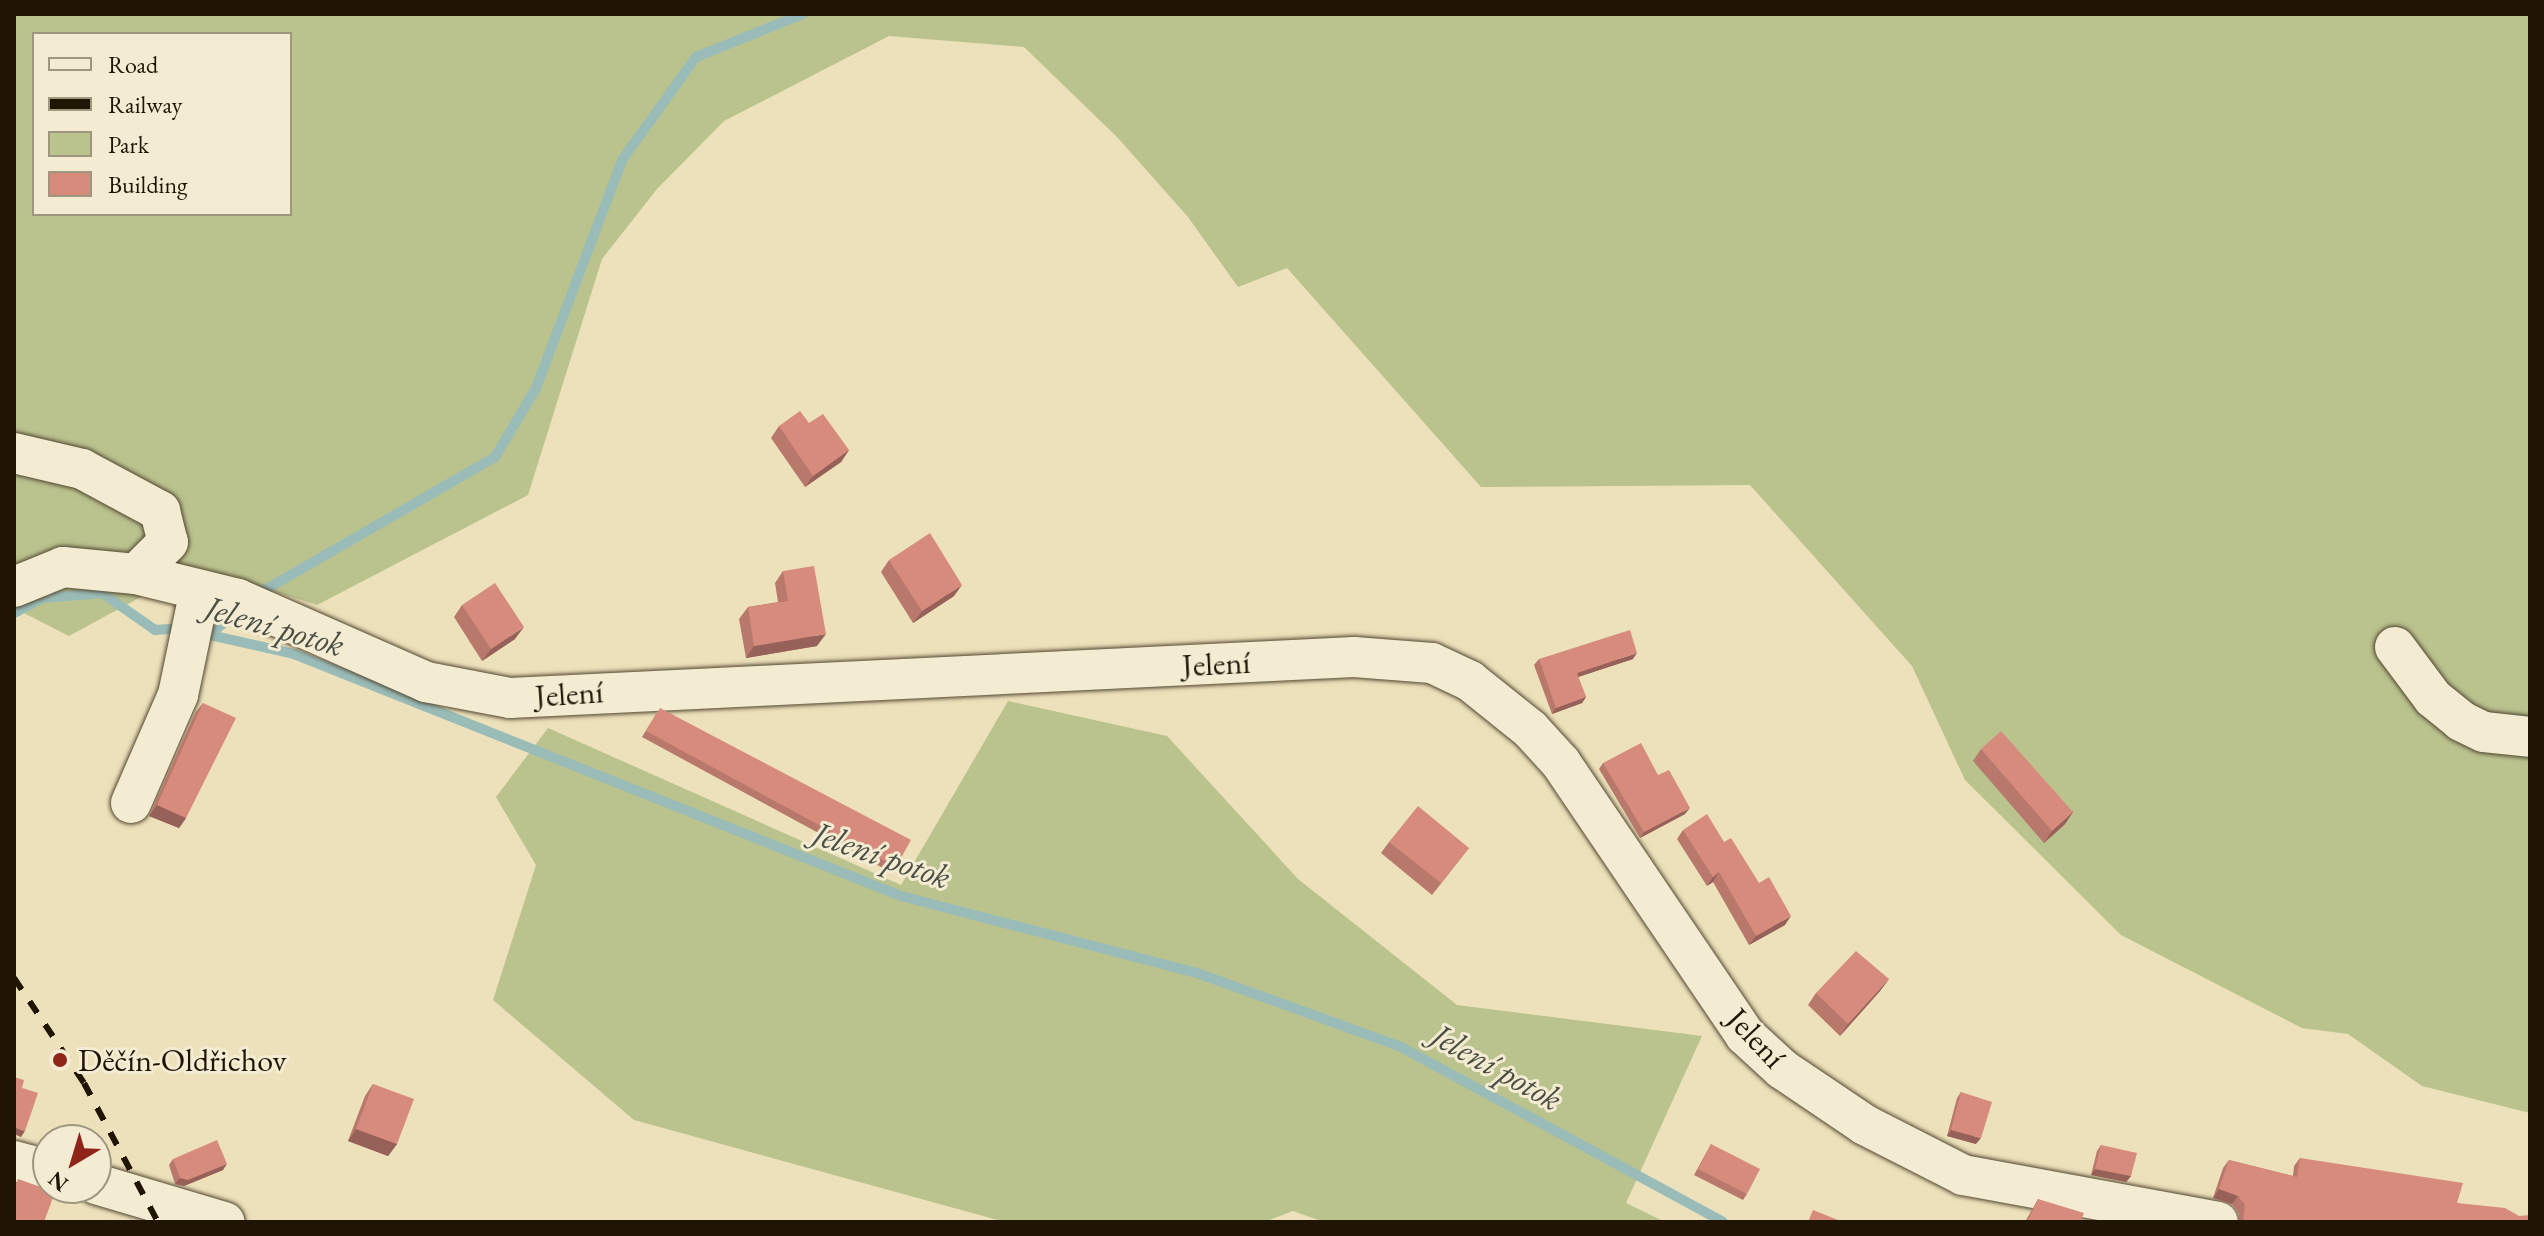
<!DOCTYPE html>
<meta charset="utf-8">
<style>
body{margin:0}
#map{position:relative;width:2544px;height:1236px;overflow:hidden;background:#ece1ba;font-family:"EB Garamond",serif}
div>[style]{position:absolute}
.green>*{inset:0;background:#bac28e}
.stream>*{height:10px;margin:-5px;padding:0 5px;transform-origin:5px;border-radius:5px;background:#9abcb8}
.roads{filter:drop-shadow(0 0 2px #534732) drop-shadow(0 0 2px #534732)}
.minor>*{height:40px;margin:-20px;padding:0 20px;transform-origin:20px;border-radius:20px;background:#f3ecd2}
.rail>*{height:6px;margin-top:-3px;transform-origin:0;background:repeating-linear-gradient(90deg,#201405 0 14px,transparent 0 28px)}
.wall>*{inset:0;background:#b9786c}
.shaded-wall>*{inset:0;background:#966158}
.building>*{inset:0;background:#d78b7d}
.dots>*{width:22px;height:22px;translate:-50% -50%;box-sizing:border-box;border:4px solid #f3ecd2;border-radius:50%}
span{translate:-50% -50%;white-space:nowrap;text-align:center;line-height:1.15;-webkit-text-stroke:6px #f3ecd2;paint-order:stroke}
.street-label{font-size:32px;color:#201405}
.poi-label{font-size:32px;color:#201405}
.left{translate:0 -50%;text-align:left}
.water-label{font-size:34px;color:#4b4f44;font-style:italic}
.frame{position:absolute;inset:0;border:16px solid #201405;pointer-events:none}
.legend{position:absolute;left:32px;top:32px;width:260px;height:184px;box-sizing:border-box;background:#f3ecd2;border:2px solid #9f9680;margin:0;padding:10px 14px;list-style:none;font-size:24px;color:#201405}
.legend li{display:flex;align-items:center;gap:16px;height:40px}
.legend b{width:40px;border:2px solid #9f9680}
.north{position:absolute;left:32px;top:1124px;width:80px;height:80px;box-sizing:border-box;background:#f3ecd2;border:2px solid #9f9680;border-radius:50%;rotate:218deg;font-size:22px;font-weight:700;line-height:32px;text-align:center;color:#201405}
.north::after{content:'';display:block;margin:auto;width:28px;height:36px;background:#8f2418;clip-path:polygon(50% 0,100% 100%,50% 72%,0 100%)}
</style>
<div id="map">
<div class="green">
<div style="clip-path:polygon(evenodd,14px 14px,2530px 14px,2530px 1113px,2422px 1086px,2348px 1034px,2302px 1028px,2121px 935px,1965px 780px,1912px 666px,1750px 485px,1481px 487px,1287px 268px,1238px 287px,1188px 217px,1118px 138px,1024px 47px,889px 36px,724px 121px,657px 189px,602px 259px,528px 495px,317px 605px,196px 567px,69px 636px,14px 608px,14px 14px,34px 34px,290px 34px,290px 214px,34px 214px,34px 34px)"></div>
<div style="clip-path:polygon(1008px 701px,1167px 736px,1298px 879px,1457px 1005px,1702px 1036px,1626px 1203px,1665px 1222px,1324px 1222px,1293px 1211px,1264px 1222px,1005px 1222px,634px 1120px,493px 1000px,536px 865px,496px 797px,548px 728px,901px 885px)"></div>
</div>
<div class="stream">
<div style="left:256px;top:595px;width:276px;rotate:-30deg"></div>
<div style="left:495px;top:457px;width:80px;rotate:-59.3deg"></div>
<div style="left:536px;top:388px;width:244px;rotate:-69.3deg"></div>
<div style="left:622px;top:160px;width:127px;rotate:-54.3deg"></div>
<div style="left:696px;top:57px;width:115px;rotate:-21.9deg"></div>
<div style="left:14px;top:613px;width:32px;rotate:-28deg"></div>
<div style="left:42px;top:598px;width:60px;rotate:-4.8deg"></div>
<div style="left:102px;top:593px;width:65px;rotate:34.9deg"></div>
<div style="left:155px;top:630px;width:27px;rotate:-4deg"></div>
<div style="left:201px;top:633px;width:95px;rotate:12.7deg"></div>
<div style="left:294px;top:654px;width:653px;rotate:21.74deg"></div>
<div style="left:901px;top:896px;width:306px;rotate:14.6deg"></div>
<div style="left:1197px;top:973px;width:217px;rotate:19.9deg"></div>
<div style="left:1401px;top:1047px;width:366px;rotate:28.5deg"></div>
<div style="left:210px;top:634px;width:36px;rotate:-39deg"></div>
</div>
<div class="roads">
<div class="minor">
<div style="left:14px;top:453px;width:70px;rotate:13.2deg"></div>
<div style="left:82px;top:469px;width:89px;rotate:28.3deg"></div>
<div style="left:160px;top:511px;width:32px;rotate:76deg"></div>
<div style="left:168px;top:542px;width:45px;rotate:135deg"></div>
<div style="left:14px;top:587px;width:53px;rotate:-22.2deg"></div>
<div style="left:63px;top:567px;width:73px;rotate:5.5deg"></div>
<div style="left:136px;top:574px;width:105px;rotate:13.8deg"></div>
<div style="left:238px;top:599px;width:206px;rotate:23.8deg"></div>
<div style="left:426px;top:682px;width:86px;rotate:10.8deg"></div>
<div style="left:510px;top:698px;width:845px;rotate:-2.78deg"></div>
<div style="left:1354px;top:657px;width:78px;rotate:4.4deg"></div>
<div style="left:1432px;top:663px;width:42px;rotate:25.3deg"></div>
<div style="left:1470px;top:681px;width:77px;rotate:38.7deg"></div>
<div style="left:1530px;top:729px;width:46px;rotate:47.6deg"></div>
<div style="left:1561px;top:763px;width:328px;rotate:55.9deg"></div>
<div style="left:1745px;top:1035px;width:50px;rotate:42.6deg"></div>
<div style="left:1782px;top:1069px;width:100px;rotate:34deg"></div>
<div style="left:1865px;top:1125px;width:110px;rotate:27deg"></div>
<div style="left:1963px;top:1175px;width:259px;rotate:10.4deg"></div>
<div style="left:2395px;top:647px;width:64px;rotate:53.3deg"></div>
<div style="left:2433px;top:698px;width:36px;rotate:39deg"></div>
<div style="left:2461px;top:721px;width:25px;rotate:26deg"></div>
<div style="left:2484px;top:732px;width:46px;rotate:6.2deg"></div>
<div style="left:131px;top:803px;width:118px;rotate:-66.5deg"></div>
<div style="left:178px;top:695px;width:107px;rotate:-78.2deg"></div>
<div style="left:14px;top:1161px;width:35px;rotate:15deg"></div>
<div style="left:96px;top:1184px;width:134px;rotate:16.5deg"></div>
</div>
</div>
<div class="rail">
<div style="left:14px;top:978px;width:126px;rotate:56.3deg"></div>
<div style="left:84px;top:1083px;width:157px;rotate:62deg"></div>
</div>
<div class="wall">
<div style="clip-path:polygon(779px 426px,849px 450px,841px 462px,805px 487px,771px 438px)"></div>
<div style="clip-path:polygon(889px 560px,954px 596px,913px 623px,881px 572px)"></div>
<div style="clip-path:polygon(783px 571px,817px 646px,746px 658px,739px 619px,748px 607px,778px 602px,775px 583px)"></div>
<div style="clip-path:polygon(462px 605px,515px 639px,482px 661px,454px 617px)"></div>
<div style="clip-path:polygon(1539px 659px,1633px 659px,1578px 677px,1586px 697px,1582px 703px,1552px 714px,1534px 665px)"></div>
<div style="clip-path:polygon(203px 703px,186px 818px,179px 828px,149px 816px,195px 713px)"></div>
<div style="clip-path:polygon(656px 714px,896px 867px,892px 873px,642px 737px)"></div>
<div style="clip-path:polygon(1981px 749px,2073px 812px,2065px 824px,2044px 843px,1973px 761px)"></div>
<div style="clip-path:polygon(1603px 763px,1658px 775px,1685px 814px,1640px 838px,1599px 769px)"></div>
<div style="clip-path:polygon(1683px 830px,1724px 842px,1785px 925px,1749px 945px,1713px 882px,1707px 886px,1677px 839px)"></div>
<div style="clip-path:polygon(1389px 842px,1469px 848px,1432px 895px,1381px 853px)"></div>
<div style="clip-path:polygon(1889px 979px,1880px 991px,1840px 1036px,1808px 1005px,1816px 993px)"></div>
<div style="clip-path:polygon(373px 1084px,397px 1144px,388px 1156px,348px 1141px,365px 1096px)"></div>
<div style="clip-path:polygon(1961px 1092px,1976px 1144px,1947px 1136px,1957px 1098px)"></div>
<div style="clip-path:polygon(1711px 1144px,1747px 1194px,1743px 1200px,1694px 1175px)"></div>
<div style="clip-path:polygon(2101px 1145px,2131px 1176px,2126px 1182px,2091px 1175px,2097px 1151px)"></div>
<div style="clip-path:polygon(2300px 1158px,2457px 1203px,2530px 1222px,2238px 1222px,2239px 1214px,2232px 1204px,2213px 1198px,2223px 1168px,2229px 1160px,2293px 1176px,2294px 1166px)"></div>
<div style="clip-path:polygon(173px 1159px,223px 1170px,184px 1186px,175px 1184px,169px 1165px)"></div>
<div style="clip-path:polygon(2038px 1199px,2080px 1222px,2025px 1222px)"></div>
</div>
<div class="shaded-wall">
<div style="clip-path:polygon(849px 450px,841px 462px,805px 487px,813px 476px)"></div>
<div style="clip-path:polygon(962px 585px,954px 596px,913px 623px,922px 611px)"></div>
<div style="clip-path:polygon(524px 627px,515px 639px,482px 661px,491px 649px)"></div>
<div style="clip-path:polygon(826px 634px,817px 646px,746px 658px,754px 646px)"></div>
<div style="clip-path:polygon(1637px 653px,1633px 659px,1572px 679px,1577px 673px)"></div>
<div style="clip-path:polygon(1586px 697px,1582px 703px,1552px 714px,1556px 708px)"></div>
<div style="clip-path:polygon(157px 805px,186px 818px,179px 828px,149px 816px)"></div>
<div style="clip-path:polygon(1690px 808px,1685px 814px,1640px 838px,1644px 832px)"></div>
<div style="clip-path:polygon(2073px 812px,2065px 824px,2044px 843px,2052px 831px)"></div>
<div style="clip-path:polygon(1719px 872px,1713px 882px,1707px 886px,1713px 877px)"></div>
<div style="clip-path:polygon(1791px 916px,1785px 925px,1749px 945px,1756px 936px)"></div>
<div style="clip-path:polygon(1889px 979px,1880px 991px,1840px 1036px,1848px 1024px)"></div>
<div style="clip-path:polygon(14px 1127px,25px 1131px,21px 1137px,14px 1134px)"></div>
<div style="clip-path:polygon(356px 1129px,397px 1144px,388px 1156px,348px 1141px)"></div>
<div style="clip-path:polygon(1951px 1130px,1981px 1138px,1976px 1144px,1947px 1136px)"></div>
<div style="clip-path:polygon(227px 1164px,223px 1170px,184px 1186px,175px 1184px,180px 1178px)"></div>
<div style="clip-path:polygon(2095px 1169px,2131px 1176px,2126px 1182px,2091px 1175px)"></div>
<div style="clip-path:polygon(2219px 1189px,2238px 1196px,2232px 1204px,2213px 1198px)"></div>
</div>
<div class="building">
<div style="clip-path:polygon(800px 411px,809px 423px,823px 414px,849px 450px,813px 476px,779px 426px)"></div>
<div style="clip-path:polygon(930px 533px,962px 585px,922px 611px,889px 560px)"></div>
<div style="clip-path:polygon(814px 566px,826px 634px,754px 646px,748px 607px,788px 601px,783px 571px)"></div>
<div style="clip-path:polygon(495px 583px,524px 627px,491px 649px,462px 605px)"></div>
<div style="clip-path:polygon(1630px 630px,1637px 653px,1577px 673px,1586px 697px,1556px 708px,1539px 659px)"></div>
<div style="clip-path:polygon(203px 703px,236px 718px,186px 818px,157px 805px)"></div>
<div style="clip-path:polygon(660px 708px,911px 840px,896px 867px,646px 731px)"></div>
<div style="clip-path:polygon(2001px 731px,2073px 812px,2052px 831px,1981px 749px)"></div>
<div style="clip-path:polygon(1641px 743px,1658px 775px,1669px 770px,1690px 808px,1644px 832px,1603px 763px)"></div>
<div style="clip-path:polygon(1418px 806px,1469px 848px,1441px 883px,1389px 842px)"></div>
<div style="clip-path:polygon(1707px 814px,1724px 842px,1731px 838px,1759px 883px,1769px 877px,1791px 916px,1756px 936px,1719px 872px,1713px 877px,1683px 830px)"></div>
<div style="clip-path:polygon(1856px 951px,1889px 979px,1848px 1024px,1816px 993px)"></div>
<div style="clip-path:polygon(14px 1077px,24px 1080px,22px 1088px,38px 1093px,25px 1131px,14px 1127px)"></div>
<div style="clip-path:polygon(373px 1084px,414px 1099px,397px 1144px,356px 1129px)"></div>
<div style="clip-path:polygon(1961px 1092px,1992px 1102px,1981px 1138px,1951px 1130px)"></div>
<div style="clip-path:polygon(217px 1140px,227px 1164px,188px 1180px,180px 1178px,173px 1159px)"></div>
<div style="clip-path:polygon(1711px 1144px,1760px 1169px,1747px 1194px,1698px 1169px)"></div>
<div style="clip-path:polygon(2101px 1145px,2137px 1153px,2131px 1176px,2095px 1169px)"></div>
<div style="clip-path:polygon(2300px 1158px,2463px 1183px,2457px 1203px,2505px 1208px,2519px 1216px,2530px 1215px,2530px 1222px,2243px 1222px,2245px 1205px,2238px 1196px,2219px 1189px,2229px 1160px,2297px 1177px)"></div>
<div style="clip-path:polygon(18px 1179px,55px 1192px,44px 1222px,14px 1222px,14px 1188px)"></div>
<div style="clip-path:polygon(2038px 1199px,2084px 1213px,2080px 1222px,2027px 1222px)"></div>
<div style="clip-path:polygon(1813px 1210px,1843px 1222px,1808px 1222px)"></div>
</div>
<div class="dots">
<div style="left:60px;top:1060px;background:#8f2418"></div>
</div>
<div class="street-label">
<span style="left:1216px;top:664px;rotate:-3deg">Jelení</span>
<span style="left:569px;top:694px;rotate:-4deg">Jelení</span>
<span style="left:1756px;top:1038px;rotate:47deg">Jelení</span>
</div>
<div class="poi-label">
<span class="left" style="left:78px;top:1060px">Děčín-Oldřichov</span>
</div>
<div class="water-label">
<span style="left:275px;top:626px;rotate:16deg">Jelení potok</span>
<span style="left:882px;top:855px;rotate:19deg">Jelení potok</span>
<span style="left:1497px;top:1067px;rotate:29deg">Jelení potok</span>
</div>
<div class="frame"></div>
<ul class="legend">
<li><b style="height:10px;background:#f3ecd2"></b>Road</li>
<li><b style="height:10px;background:#201405"></b>Railway</li>
<li><b style="height:22px;background:#bac28e"></b>Park</li>
<li><b style="height:22px;background:#d78b7d"></b>Building</li>
</ul>
<div class="north">N</div>
</div>
